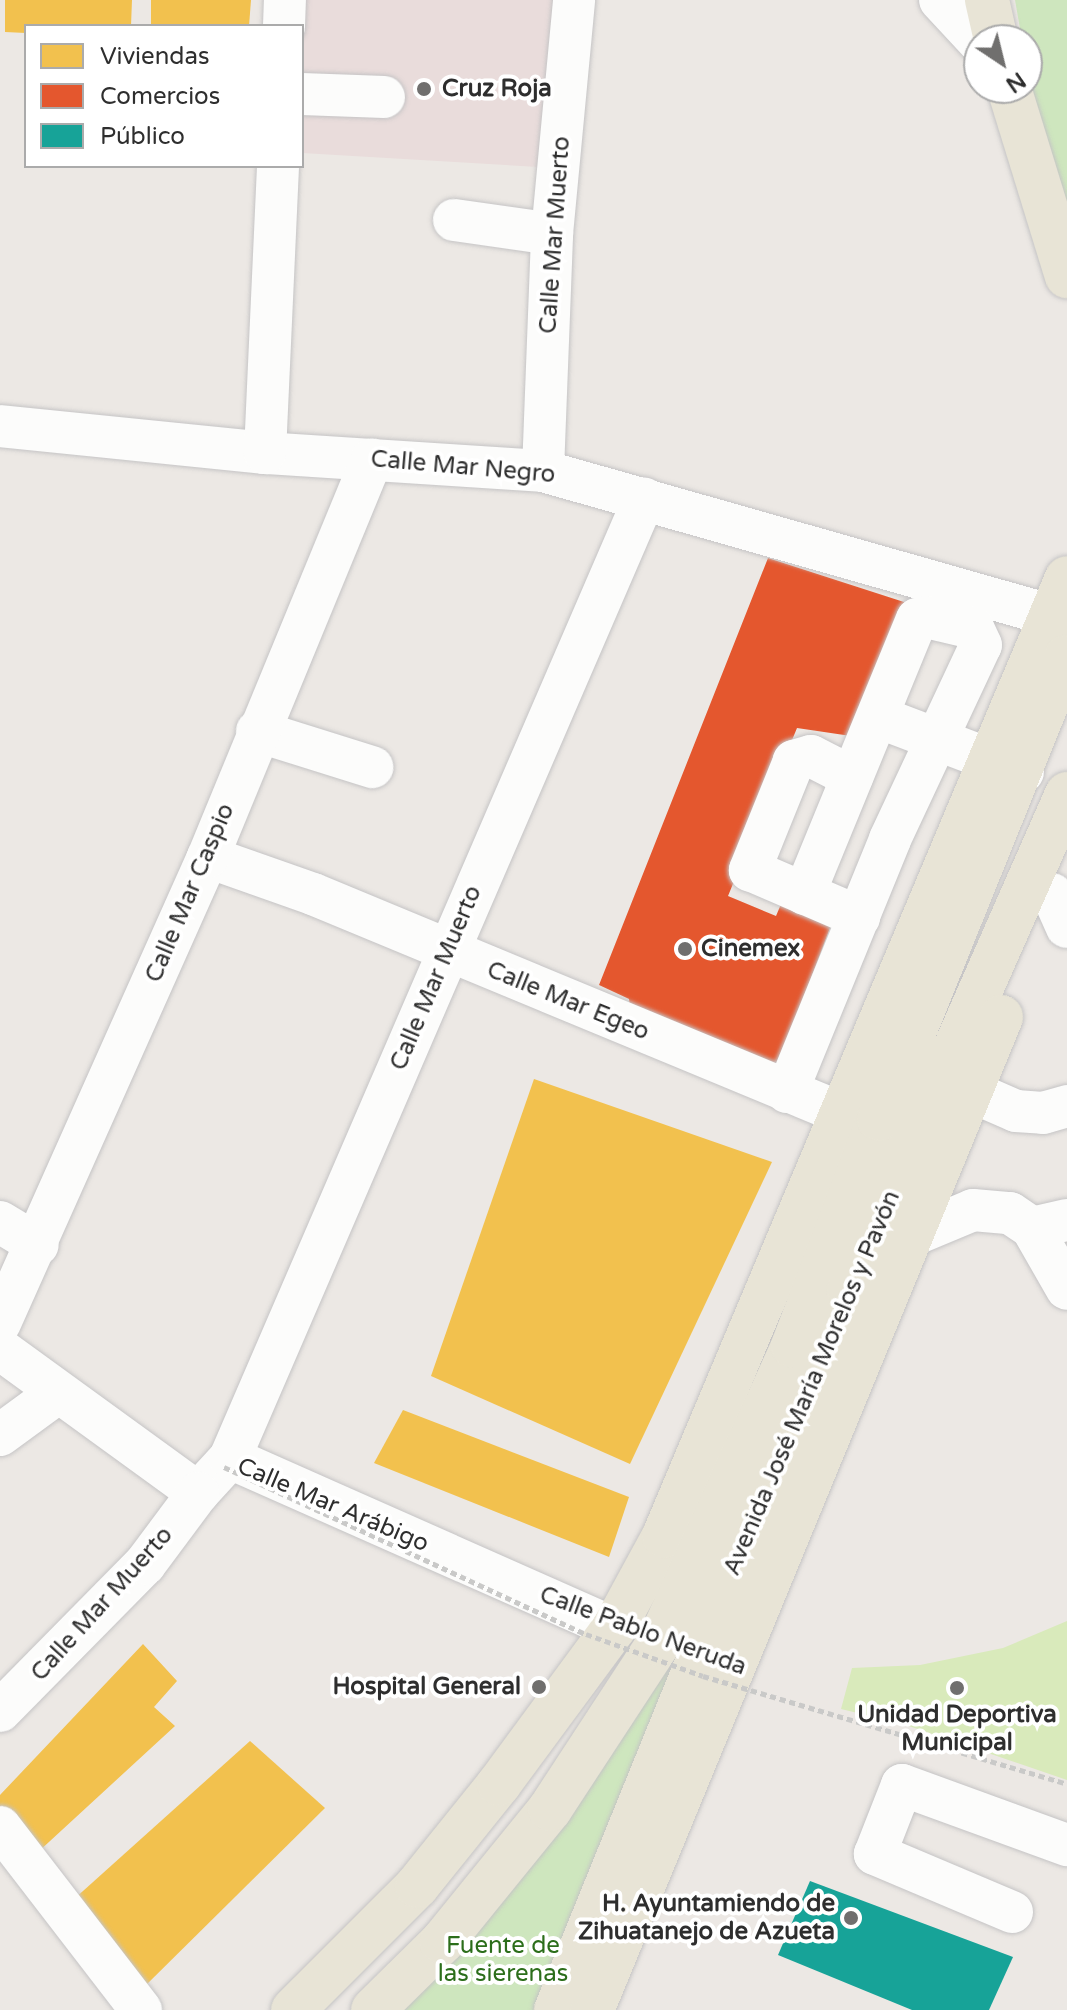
<!DOCTYPE html>
<meta charset="utf-8">
<style>
body{margin:0}
#map{position:relative;width:1067px;height:2010px;overflow:hidden;background:#ece8e4;font-family:"Varela Round",sans-serif}
div>[style]{position:absolute}
.medical>*{inset:0;background:#e9dcdb}
.green>*{inset:0;background:#cee6be}
.pitch>*{inset:0;background:#d9eabb}
.homes>*{inset:0;background:#f2c14e}
.shops>*{inset:0;background:#e4572e}
.public>*{inset:0;background:#17a398}
.roads{filter:drop-shadow(0 0 2px #c5c4c5) drop-shadow(0 0 2px #c5c4c5)}
.minor>*{height:42px;margin:-21px;padding:0 21px;transform-origin:21px;border-radius:21px;background:#fcfcfb}
.major>*{height:44px;margin:-22px;padding:0 22px;transform-origin:22px;border-radius:22px;background:#e8e4d6}
.path-bridge>*{height:5px;margin-top:-2.5px;transform-origin:0;background:repeating-linear-gradient(90deg,#c9c9c8 0 6px,transparent 0 10px)}
.dots>*{width:22px;height:22px;translate:-50% -50%;box-sizing:border-box;border:4px solid #fff;border-radius:50%}
span{translate:-50% -50%;white-space:nowrap;text-align:center;line-height:1.15;-webkit-text-stroke:8px #fff;paint-order:stroke}
.poi-label{font-size:24px;color:#2e2e2e;font-weight:700}
.left{translate:0 -50%;text-align:left}
.right{translate:-100% -50%;text-align:right}
.street-label{font-size:24px;color:#2e2e2e}
.park-label{font-size:24px;color:#2c6e1b}
.legend{position:absolute;left:24px;top:24px;width:280px;height:144px;box-sizing:border-box;background:#fff;border:2px solid #ababab;margin:0;padding:10px 14px;list-style:none;font-size:24px;color:#2e2e2e}
.legend li{display:flex;align-items:center;gap:16px;height:40px}
.legend b{width:40px;border:2px solid #ababab}
.north{position:absolute;left:963px;top:24px;width:80px;height:80px;box-sizing:border-box;background:#fff;border:2px solid #ababab;border-radius:50%;rotate:145deg;font-size:22px;font-weight:700;line-height:32px;text-align:center;color:#2e2e2e}
.north::after{content:'';display:block;margin:auto;width:28px;height:36px;background:#706f6e;clip-path:polygon(50% 0,100% 100%,50% 72%,0 100%)}
</style>
<div id="map">
<div class="medical">
<div style="clip-path:polygon(301px 0,555px 0,538px 167px,302px 153px)"></div>
</div>
<div class="green">
<div style="clip-path:polygon(1015px 0,1067px 0,1067px 231px,1032px 97px,1027px 40px,1022px 40px)"></div>
<div style="clip-path:polygon(687px 1639px,536px 2010px,389px 2010px)"></div>
</div>
<div class="pitch">
<div style="clip-path:polygon(1067px 1621px,1067px 1780px,903px 1724px,841px 1709px,852px 1668px,920px 1665px,1003px 1648px)"></div>
</div>
<div class="homes">
<div style="clip-path:polygon(5px 0,132px 0,131px 26px,26px 26px,26px 33px,5px 32px)"></div>
<div style="clip-path:polygon(151px 0,251px 0,249px 26px,151px 26px)"></div>
<div style="clip-path:polygon(534px 1079px,772px 1162px,630px 1464px,431px 1376px)"></div>
<div style="clip-path:polygon(403px 1410px,629px 1497px,609px 1557px,374px 1463px)"></div>
<div style="clip-path:polygon(143px 1644px,177px 1681px,154px 1707px,175px 1726px,37px 1853px,0 1811px,0 1795px)"></div>
<div style="clip-path:polygon(250px 1741px,325px 1808px,140px 1991px,73px 1900px)"></div>
</div>
<div class="shops">
<div style="clip-path:polygon(768px 558px,907px 603px,851px 736px,797px 728px,728px 896px,776px 916px,784px 897px,833px 920px,778px 1065px,631px 1015px,629px 999px,599px 985px)"></div>
</div>
<div class="public">
<div style="clip-path:polygon(810px 1881px,1013px 1957px,989px 2010px,912px 2010px,778px 1955px)"></div>
</div>
<div class="roads">
<div class="minor">
<div style="left:940px;top:0;width:57px;rotate:47.1deg"></div>
<div style="left:284px;top:26px;width:26px;rotate:-88deg"></div>
<div style="left:302px;top:94px;width:82px;rotate:2.1deg"></div>
<div style="left:454px;top:220px;width:99px;rotate:8.1deg"></div>
<div style="left:0;top:426px;width:266px;rotate:5.8deg"></div>
<div style="left:265px;top:453px;width:279px;rotate:3.7deg"></div>
<div style="left:543px;top:471px;width:545px;rotate:15.87deg"></div>
<div style="left:265px;top:453px;width:287px;rotate:-87.4deg"></div>
<div style="left:543px;top:471px;width:237px;rotate:-87.8deg"></div>
<div style="left:552px;top:234px;width:235px;rotate:-84.6deg"></div>
<div style="left:878px;top:717px;width:155px;rotate:20.8deg"></div>
<div style="left:257px;top:731px;width:121px;rotate:17.4deg"></div>
<div style="left:852px;top:777px;width:46px;rotate:-152.9deg"></div>
<div style="left:811px;top:756px;width:18px;rotate:164deg"></div>
<div style="left:794px;top:761px;width:118px;rotate:112deg"></div>
<div style="left:750px;top:870px;width:119px;rotate:23.3deg"></div>
<div style="left:208px;top:857px;width:111px;rotate:19.4deg"></div>
<div style="left:313px;top:894px;width:569px;rotate:22.51deg"></div>
<div style="left:1052px;top:894px;width:36px;rotate:66deg"></div>
<div style="left:970px;top:1091px;width:50px;rotate:23.5deg"></div>
<div style="left:1016px;top:1111px;width:27px;rotate:4deg"></div>
<div style="left:1043px;top:1113px;width:25px;rotate:-16deg"></div>
<div style="left:787px;top:1092px;width:273px;rotate:-67.8deg"></div>
<div style="left:890px;top:839px;width:214px;rotate:-64.9deg"></div>
<div style="left:981px;top:645px;width:19px;rotate:-115deg"></div>
<div style="left:973px;top:628px;width:48px;rotate:-166.8deg"></div>
<div style="left:926px;top:617px;width:9px;rotate:167deg"></div>
<div style="left:917px;top:619px;width:297px;rotate:112.3deg"></div>
<div style="left:0;top:1222px;width:44px;rotate:31.2deg"></div>
<div style="left:1032px;top:1228px;width:36px;rotate:-13deg"></div>
<div style="left:911px;top:1236px;width:67px;rotate:-22.8deg"></div>
<div style="left:973px;top:1210px;width:37px;rotate:5deg"></div>
<div style="left:1010px;top:1213px;width:27px;rotate:34deg"></div>
<div style="left:1032px;top:1228px;width:70px;rotate:60.2deg"></div>
<div style="left:0;top:1323px;width:510px;rotate:-65.95deg"></div>
<div style="left:208px;top:857px;width:430px;rotate:-67.6deg"></div>
<div style="left:0;top:1349px;width:245px;rotate:36deg"></div>
<div style="left:198px;top:1493px;width:47px;rotate:-47.6deg"></div>
<div style="left:230px;top:1458px;width:420px;rotate:23.9deg"></div>
<div style="left:0;top:1435px;width:69px;rotate:-36.2deg"></div>
<div style="left:230px;top:1458px;width:1045px;rotate:-66.65deg"></div>
<div style="left:0;top:1711px;width:206px;rotate:-45.4deg"></div>
<div style="left:145px;top:1564px;width:89px;rotate:-53.3deg"></div>
<div style="left:0;top:1827px;width:231px;rotate:52.4deg"></div>
<div style="left:1012px;top:1912px;width:149px;rotate:-157.1deg"></div>
<div style="left:875px;top:1854px;width:74px;rotate:-68.6deg"></div>
<div style="left:902px;top:1785px;width:176px;rotate:20deg"></div>
</div>
<div class="major">
<div style="left:987px;top:0;width:41px;rotate:77.3deg"></div>
<div style="left:1009px;top:88px;width:197px;rotate:72.9deg"></div>
<div style="left:293px;top:2010px;width:175px;rotate:-45deg"></div>
<div style="left:417px;top:1886px;width:131px;rotate:-51.2deg"></div>
<div style="left:499px;top:1784px;width:194px;rotate:-53.6deg"></div>
<div style="left:614px;top:1628px;width:105px;rotate:-61.5deg"></div>
<div style="left:664px;top:1536px;width:1039px;rotate:-67.19deg"></div>
<div style="left:373px;top:2010px;width:97px;rotate:-44.6deg"></div>
<div style="left:442px;top:1942px;width:171px;rotate:-50.9deg"></div>
<div style="left:550px;top:1809px;width:197px;rotate:-56.8deg"></div>
<div style="left:658px;top:1644px;width:327px;rotate:-65.6deg"></div>
<div style="left:793px;top:1346px;width:243px;rotate:-69.3deg"></div>
<div style="left:879px;top:1119px;width:498px;rotate:-68deg"></div>
<div style="left:556px;top:2010px;width:778px;rotate:-67.88deg"></div>
<div style="left:849px;top:1289px;width:541px;rotate:-66.23deg"></div>
<div style="left:592px;top:2010px;width:1074px;rotate:-67.61deg"></div>
</div>
</div>
<div class="path-bridge">
<div style="left:224px;top:1467px;width:399px;rotate:24.8deg"></div>
<div style="left:586px;top:1634px;width:124px;rotate:19.7deg"></div>
<div style="left:703px;top:1676px;width:380px;rotate:16.5deg"></div>
</div>
<div class="dots">
<div style="left:424px;top:89px;background:#706f6e"></div>
<div style="left:685px;top:949px;background:#706f6e"></div>
<div style="left:539px;top:1687px;background:#706f6e"></div>
<div style="left:957px;top:1688px;background:#706f6e"></div>
<div style="left:851px;top:1918px;background:#706f6e"></div>
</div>
<div class="poi-label">
<span class="left" style="left:442px;top:89px">Cruz Roja</span>
<span class="left" style="left:701px;top:949px">Cinemex</span>
<span class="right" style="left:521px;top:1687px">Hospital General</span>
<span style="left:957px;top:1729px">Unidad Deportiva<br>Municipal</span>
<span class="right" style="left:835px;top:1918px">H. Ayuntamiendo de<br>Zihuatanejo de Azueta</span>
</div>
<div class="street-label">
<span style="left:555px;top:235px;rotate:-86deg">Calle Mar Muerto</span>
<span style="left:463px;top:467px;rotate:5deg">Calle Mar Negro</span>
<span style="left:190px;top:893px;rotate:-67deg">Calle Mar Caspio</span>
<span style="left:436px;top:978px;rotate:-67deg">Calle Mar Muerto</span>
<span style="left:568px;top:1001px;rotate:22deg">Calle Mar Egeo</span>
<span style="left:812px;top:1383px;rotate:-67deg">Avenida José María Morelos y Pavón</span>
<span style="left:333px;top:1505px;rotate:23deg">Calle Mar Arábigo</span>
<span style="left:102px;top:1604px;rotate:-48deg">Calle Mar Muerto</span>
<span style="left:643px;top:1631px;rotate:20deg">Calle Pablo Neruda</span>
</div>
<div class="park-label">
<span style="left:503px;top:1960px">Fuente de<br>las sierenas</span>
</div>
<ul class="legend">
<li><b style="height:22px;background:#f2c14e"></b>Viviendas</li>
<li><b style="height:22px;background:#e4572e"></b>Comercios</li>
<li><b style="height:22px;background:#17a398"></b>Público</li>
</ul>
<div class="north">N</div>
</div>
